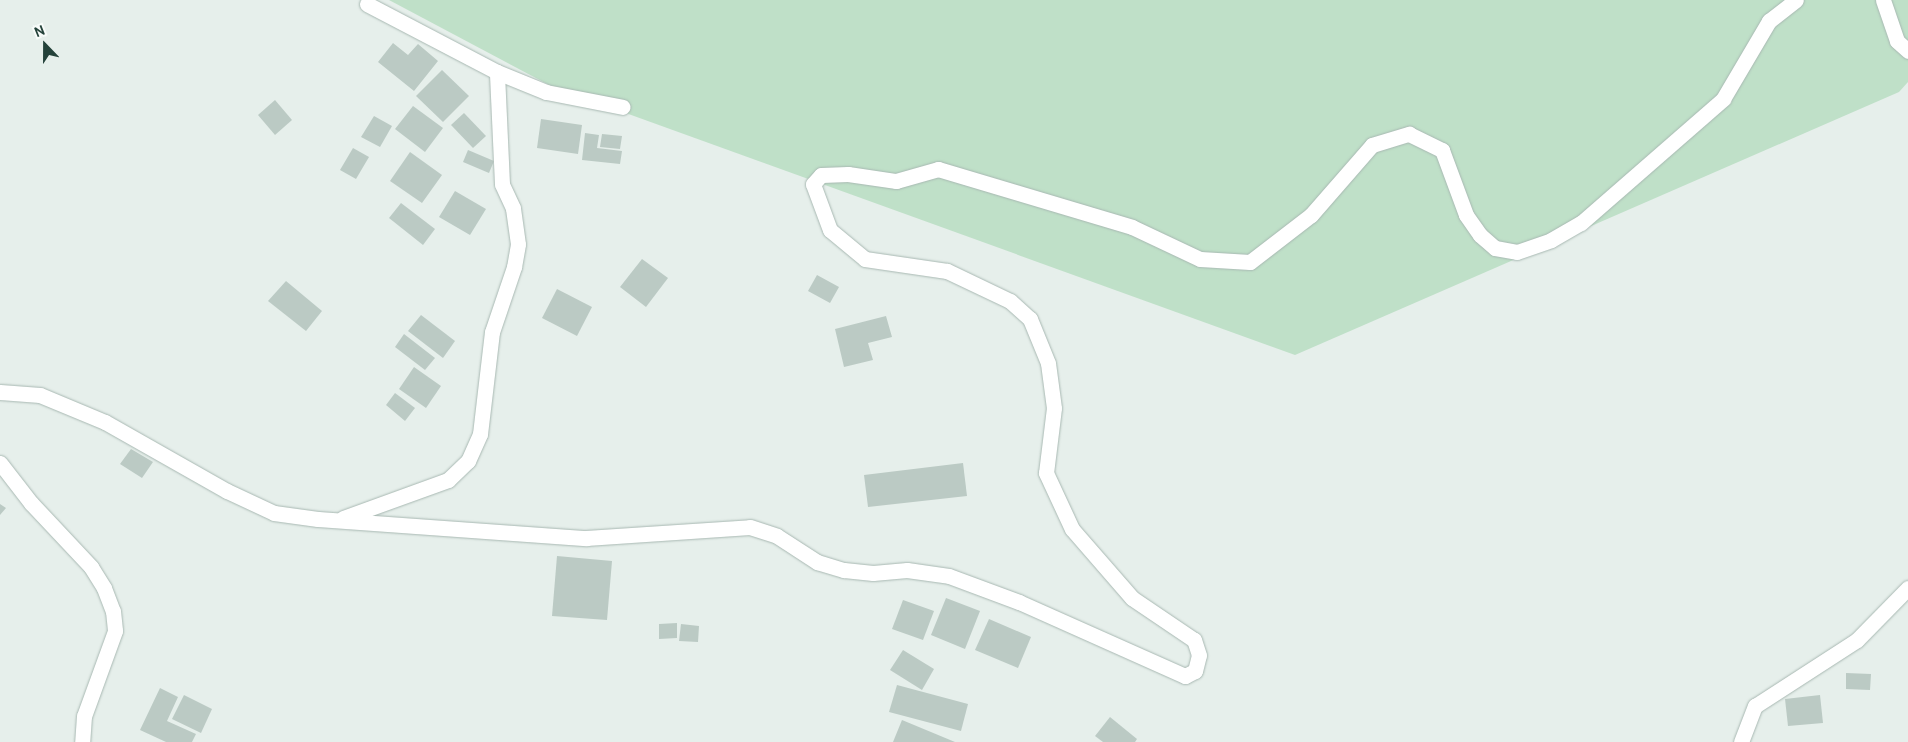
<!DOCTYPE html>
<style>
body{margin:0}
#map{position:relative;width:1908px;height:742px;overflow:hidden;background:#e6efeb;font-family:Cabin,sans-serif}
div>[style]{position:absolute}
.green>*{inset:0;background:#bfe0c8}
.building>*{inset:0;background:#bbcac4}
.roads{filter:drop-shadow(0 0 1px #a8b8b2) drop-shadow(0 0 1px #a8b8b2)}
.street>*{height:15px;margin:-7.5px;padding:0 7.5px;transform-origin:7.5px;border-radius:7.5px;background:#fff}
span{translate:-50% -50%;white-space:nowrap;text-align:center;line-height:1.15;-webkit-text-stroke:4px #f7fbf9;paint-order:stroke}
.north{position:absolute;left:20px;top:20px;width:50px;height:50px;-webkit-text-stroke:4px #f7fbf9;paint-order:stroke;rotate:338deg;font-size:14px;font-weight:700;line-height:20px;text-align:center;color:#24423a}
.north::after{content:'';display:block;margin:auto;width:18px;height:22px;background:#24423a;clip-path:polygon(50% 0,100% 100%,50% 72%,0 100%)}
</style>
<div id="map">
<div class="green">
<div style="clip-path:polygon(389px 0,1908px 0,1908px 82px,1899px 92px,1295px 355px,551px 86px)"></div>
</div>
<div class="building">
<div style="clip-path:polygon(393px 43px,408px 55px,418px 44px,438px 61px,414px 91px,378px 62px)"></div>
<div style="clip-path:polygon(442px 70px,469px 96px,443px 122px,416px 96px)"></div>
<div style="clip-path:polygon(275px 100px,292px 120px,275px 135px,258px 115px)"></div>
<div style="clip-path:polygon(413px 106px,443px 128px,425px 152px,395px 129px)"></div>
<div style="clip-path:polygon(464px 113px,486px 136px,473px 148px,451px 125px)"></div>
<div style="clip-path:polygon(374px 116px,392px 126px,380px 147px,361px 137px)"></div>
<div style="clip-path:polygon(541px 119px,582px 125px,578px 154px,537px 148px)"></div>
<div style="clip-path:polygon(585px 133px,599px 135px,597px 148px,622px 151px,620px 164px,582px 160px)"></div>
<div style="clip-path:polygon(602px 134px,622px 136px,620px 149px,600px 147px)"></div>
<div style="clip-path:polygon(353px 148px,369px 157px,356px 179px,340px 170px)"></div>
<div style="clip-path:polygon(468px 150px,494px 161px,489px 173px,463px 162px)"></div>
<div style="clip-path:polygon(410px 152px,442px 175px,422px 203px,390px 181px)"></div>
<div style="clip-path:polygon(455px 191px,486px 209px,470px 235px,439px 217px)"></div>
<div style="clip-path:polygon(401px 203px,435px 229px,423px 245px,389px 218px)"></div>
<div style="clip-path:polygon(642px 259px,668px 278px,646px 307px,620px 287px)"></div>
<div style="clip-path:polygon(817px 275px,839px 287px,830px 303px,808px 291px)"></div>
<div style="clip-path:polygon(286px 281px,322px 311px,306px 331px,268px 301px)"></div>
<div style="clip-path:polygon(557px 289px,592px 307px,577px 336px,542px 318px)"></div>
<div style="clip-path:polygon(421px 315px,455px 341px,443px 358px,408px 331px)"></div>
<div style="clip-path:polygon(886px 316px,892px 337px,868px 343px,873px 360px,844px 367px,835px 329px)"></div>
<div style="clip-path:polygon(404px 334px,435px 358px,425px 370px,395px 347px)"></div>
<div style="clip-path:polygon(414px 367px,441px 386px,426px 408px,399px 389px)"></div>
<div style="clip-path:polygon(395px 393px,415px 408px,405px 421px,386px 405px)"></div>
<div style="clip-path:polygon(131px 449px,153px 462px,142px 478px,120px 464px)"></div>
<div style="clip-path:polygon(963px 463px,967px 496px,868px 507px,864px 475px)"></div>
<div style="clip-path:polygon(0 504px,6px 508px,0 515px)"></div>
<div style="clip-path:polygon(557px 556px,612px 561px,607px 620px,552px 616px)"></div>
<div style="clip-path:polygon(946px 598px,980px 611px,965px 649px,931px 635px)"></div>
<div style="clip-path:polygon(903px 600px,934px 611px,923px 640px,892px 629px)"></div>
<div style="clip-path:polygon(989px 619px,1031px 637px,1018px 668px,975px 650px)"></div>
<div style="clip-path:polygon(677px 623px,677px 638px,659px 639px,659px 624px)"></div>
<div style="clip-path:polygon(681px 624px,699px 626px,698px 642px,679px 641px)"></div>
<div style="clip-path:polygon(903px 650px,934px 669px,922px 690px,890px 670px)"></div>
<div style="clip-path:polygon(1846px 673px,1871px 674px,1870px 690px,1846px 689px)"></div>
<div style="clip-path:polygon(897px 685px,968px 704px,961px 731px,889px 712px)"></div>
<div style="clip-path:polygon(160px 688px,178px 697px,167px 721px,196px 734px,192px 742px,166px 742px,140px 730px)"></div>
<div style="clip-path:polygon(184px 695px,212px 709px,201px 733px,172px 719px)"></div>
<div style="clip-path:polygon(1820px 695px,1823px 723px,1788px 726px,1785px 699px)"></div>
<div style="clip-path:polygon(1110px 717px,1137px 739px,1135px 742px,1103px 742px,1095px 736px)"></div>
<div style="clip-path:polygon(902px 720px,955px 742px,893px 742px)"></div>
</div>
<div class="roads">
<div class="street">
<div style="left:1883px;top:0;width:43px;rotate:71.1deg"></div>
<div style="left:1897px;top:41px;width:15px;rotate:42deg"></div>
<div style="left:367px;top:4px;width:147px;rotate:27.6deg"></div>
<div style="left:497px;top:72px;width:53px;rotate:22.2deg"></div>
<div style="left:546px;top:92px;width:78px;rotate:11deg"></div>
<div style="left:0;top:392px;width:40px;rotate:4.3deg"></div>
<div style="left:40px;top:395px;width:70px;rotate:22.6deg"></div>
<div style="left:105px;top:422px;width:140px;rotate:29.5deg"></div>
<div style="left:227px;top:491px;width:52px;rotate:25.1deg"></div>
<div style="left:274px;top:513px;width:44px;rotate:7.8deg"></div>
<div style="left:318px;top:519px;width:269px;rotate:4.1deg"></div>
<div style="left:586px;top:538px;width:164px;rotate:-3.8deg"></div>
<div style="left:750px;top:527px;width:28px;rotate:18deg"></div>
<div style="left:777px;top:536px;width:48px;rotate:33deg"></div>
<div style="left:817px;top:562px;width:28px;rotate:17deg"></div>
<div style="left:844px;top:570px;width:29px;rotate:6deg"></div>
<div style="left:873px;top:573px;width:34px;rotate:-5deg"></div>
<div style="left:907px;top:570px;width:42px;rotate:8.1deg"></div>
<div style="left:949px;top:576px;width:75px;rotate:20.4deg"></div>
<div style="left:1019px;top:602px;width:182px;rotate:24deg"></div>
<div style="left:1185px;top:676px;width:11px;rotate:-27deg"></div>
<div style="left:1195px;top:671px;width:16px;rotate:-76deg"></div>
<div style="left:1199px;top:655px;width:16px;rotate:-108deg"></div>
<div style="left:1194px;top:640px;width:75px;rotate:-145.9deg"></div>
<div style="left:1132px;top:598px;width:91px;rotate:-131deg"></div>
<div style="left:1072px;top:529px;width:62px;rotate:-114.9deg"></div>
<div style="left:1046px;top:473px;width:65px;rotate:-83deg"></div>
<div style="left:1054px;top:408px;width:45px;rotate:-97.6deg"></div>
<div style="left:1048px;top:363px;width:48px;rotate:-112.2deg"></div>
<div style="left:1030px;top:319px;width:27px;rotate:-138deg"></div>
<div style="left:1010px;top:301px;width:70px;rotate:-154.5deg"></div>
<div style="left:947px;top:271px;width:83px;rotate:-171.7deg"></div>
<div style="left:865px;top:259px;width:45px;rotate:-140.4deg"></div>
<div style="left:830px;top:230px;width:49px;rotate:-110.3deg"></div>
<div style="left:813px;top:184px;width:12px;rotate:-48deg"></div>
<div style="left:821px;top:175px;width:27px;rotate:-2deg"></div>
<div style="left:848px;top:174px;width:49px;rotate:8.3deg"></div>
<div style="left:896px;top:181px;width:44px;rotate:-15.9deg"></div>
<div style="left:938px;top:169px;width:202px;rotate:16.6deg"></div>
<div style="left:1132px;top:227px;width:75px;rotate:25.2deg"></div>
<div style="left:1200px;top:259px;width:50px;rotate:3.4deg"></div>
<div style="left:1250px;top:262px;width:77px;rotate:-37.6deg"></div>
<div style="left:1311px;top:215px;width:93px;rotate:-48.9deg"></div>
<div style="left:1372px;top:145px;width:39px;rotate:-17deg"></div>
<div style="left:1409px;top:134px;width:37px;rotate:26deg"></div>
<div style="left:1442px;top:150px;width:69px;rotate:69.7deg"></div>
<div style="left:1466px;top:215px;width:24px;rotate:55deg"></div>
<div style="left:1480px;top:235px;width:20px;rotate:41deg"></div>
<div style="left:1495px;top:248px;width:22px;rotate:10deg"></div>
<div style="left:1517px;top:252px;width:36px;rotate:-19deg"></div>
<div style="left:1551px;top:240px;width:34px;rotate:-30deg"></div>
<div style="left:1581px;top:223px;width:189px;rotate:-41.1deg"></div>
<div style="left:1723px;top:99px;width:91px;rotate:-59.5deg"></div>
<div style="left:1769px;top:21px;width:34px;rotate:-38deg"></div>
<div style="left:0;top:463px;width:51px;rotate:52.2deg"></div>
<div style="left:31px;top:503px;width:88px;rotate:46.8deg"></div>
<div style="left:91px;top:567px;width:25px;rotate:58deg"></div>
<div style="left:104px;top:588px;width:25px;rotate:69deg"></div>
<div style="left:113px;top:611px;width:20px;rotate:84deg"></div>
<div style="left:115px;top:631px;width:90px;rotate:110deg"></div>
<div style="left:84px;top:716px;width:26px;rotate:94deg"></div>
<div style="left:343px;top:518px;width:112px;rotate:-19.9deg"></div>
<div style="left:448px;top:480px;width:28px;rotate:-44deg"></div>
<div style="left:468px;top:461px;width:30px;rotate:-66deg"></div>
<div style="left:480px;top:434px;width:103px;rotate:-83.3deg"></div>
<div style="left:492px;top:332px;width:69px;rotate:-71.3deg"></div>
<div style="left:514px;top:267px;width:23px;rotate:-80deg"></div>
<div style="left:518px;top:244px;width:36px;rotate:-98deg"></div>
<div style="left:513px;top:208px;width:26px;rotate:-115deg"></div>
<div style="left:502px;top:184px;width:112px;rotate:-92.6deg"></div>
<div style="left:1741px;top:742px;width:39px;rotate:-69deg"></div>
<div style="left:1755px;top:706px;width:121px;rotate:-32.9deg"></div>
<div style="left:1857px;top:640px;width:73px;rotate:-45.6deg"></div>
</div>
</div>
<div class="north">N</div>
</div>
